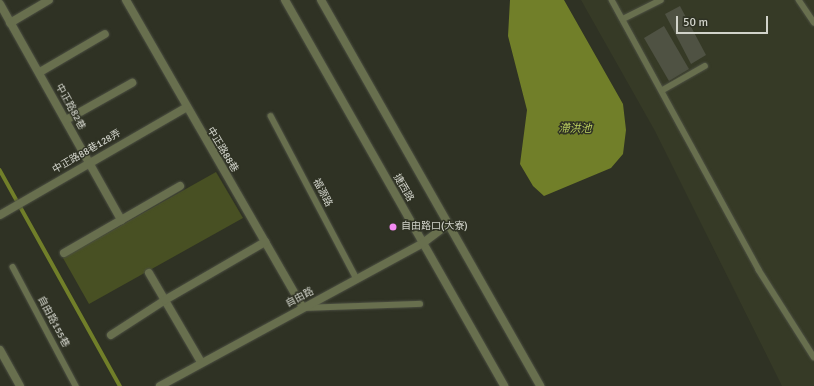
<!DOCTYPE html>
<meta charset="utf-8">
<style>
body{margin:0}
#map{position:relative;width:814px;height:386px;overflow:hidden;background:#2f3224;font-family:Signika,"Noto Sans TC",sans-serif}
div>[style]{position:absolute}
.built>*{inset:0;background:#363a26}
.green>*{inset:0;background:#485023}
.water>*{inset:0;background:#717f29}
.stream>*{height:3.5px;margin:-1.75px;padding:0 1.75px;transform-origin:1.75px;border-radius:1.75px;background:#717f29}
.building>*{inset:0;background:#4f5243}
.roads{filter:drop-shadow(0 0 1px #4c4f42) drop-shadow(0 0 1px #4c4f42)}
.service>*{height:5.5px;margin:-2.75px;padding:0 2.75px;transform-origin:2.75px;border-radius:2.75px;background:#686f4e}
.minor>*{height:8px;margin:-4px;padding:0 4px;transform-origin:4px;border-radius:4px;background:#686f4e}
.dots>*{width:11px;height:11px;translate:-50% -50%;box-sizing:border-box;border:2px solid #2f3224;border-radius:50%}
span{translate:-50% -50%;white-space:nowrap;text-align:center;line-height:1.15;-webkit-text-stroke:3px #2f3224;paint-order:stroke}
.street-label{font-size:10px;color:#d1d3ca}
.poi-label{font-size:10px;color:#d1d3ca}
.left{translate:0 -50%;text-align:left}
.water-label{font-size:11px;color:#bed261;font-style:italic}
.scale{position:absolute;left:676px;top:16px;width:92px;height:18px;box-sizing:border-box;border:2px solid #d1d3ca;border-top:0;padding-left:5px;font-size:12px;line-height:14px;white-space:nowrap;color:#d1d3ca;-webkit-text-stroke:3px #2f3224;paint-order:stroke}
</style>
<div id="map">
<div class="built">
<div style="clip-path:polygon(581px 0,814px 0,814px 386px,782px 386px,655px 131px)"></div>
</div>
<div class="green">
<div style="clip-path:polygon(216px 172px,243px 218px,89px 304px,63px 258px)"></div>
</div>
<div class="water">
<div style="clip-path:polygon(510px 0,564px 0,623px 104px,626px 130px,623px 154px,611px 168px,544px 196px,533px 186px,520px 164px,527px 110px,508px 36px)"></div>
</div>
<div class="stream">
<div style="left:0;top:170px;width:247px;rotate:60.9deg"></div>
</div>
<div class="building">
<div style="clip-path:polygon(680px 6px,706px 55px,691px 64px,665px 14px)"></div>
<div style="clip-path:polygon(664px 26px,689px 69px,669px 81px,644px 38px)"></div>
</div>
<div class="roads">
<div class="service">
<div style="left:612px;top:0;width:307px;rotate:61.4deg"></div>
<div style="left:759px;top:270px;width:103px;rotate:57.7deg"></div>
<div style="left:799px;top:0;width:27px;rotate:56deg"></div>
<div style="left:623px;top:19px;width:42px;rotate:-26.6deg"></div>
<div style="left:663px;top:90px;width:48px;rotate:-29.7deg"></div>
<div style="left:271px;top:116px;width:184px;rotate:62.2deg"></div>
<div style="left:13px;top:267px;width:135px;rotate:62.1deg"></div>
<div style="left:305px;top:308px;width:115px;rotate:-2deg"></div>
</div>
<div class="minor">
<div style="left:126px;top:0;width:355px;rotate:60.1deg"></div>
<div style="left:285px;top:0;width:444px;rotate:60.4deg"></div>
<div style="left:321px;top:0;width:444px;rotate:60.4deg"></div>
<div style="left:0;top:4px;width:248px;rotate:60.7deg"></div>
<div style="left:10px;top:23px;width:45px;rotate:-30.5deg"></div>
<div style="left:40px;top:72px;width:75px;rotate:-30.3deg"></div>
<div style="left:66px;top:120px;width:76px;rotate:-29.3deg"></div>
<div style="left:0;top:215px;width:214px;rotate:-30deg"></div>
<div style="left:64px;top:253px;width:134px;rotate:-30deg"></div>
<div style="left:149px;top:273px;width:103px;rotate:59.7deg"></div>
<div style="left:111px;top:335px;width:64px;rotate:-32.9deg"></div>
<div style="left:165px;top:300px;width:116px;rotate:-30.1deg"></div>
<div style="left:0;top:350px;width:41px;rotate:60.9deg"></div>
<div style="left:160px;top:386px;width:299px;rotate:-28.5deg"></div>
<div style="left:423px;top:243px;width:31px;rotate:-37deg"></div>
</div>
</div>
<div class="dots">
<div style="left:393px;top:227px;background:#f38af1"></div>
</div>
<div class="street-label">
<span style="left:70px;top:107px;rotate:61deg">中正路82巷</span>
<span style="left:222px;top:150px;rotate:59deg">中正路88巷</span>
<span style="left:87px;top:152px;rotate:-30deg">中正路88巷128弄</span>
<span style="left:403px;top:188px;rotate:60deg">捷西路</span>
<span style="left:322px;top:193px;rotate:62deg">福源路</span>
<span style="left:300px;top:298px;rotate:-28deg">自由路</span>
<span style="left:53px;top:322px;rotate:62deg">自由路155巷</span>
</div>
<div class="poi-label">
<span class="left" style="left:401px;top:227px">自由路口(大寮)</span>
</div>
<div class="water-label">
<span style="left:575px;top:129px">滯洪池</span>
</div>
<div class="scale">50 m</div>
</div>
